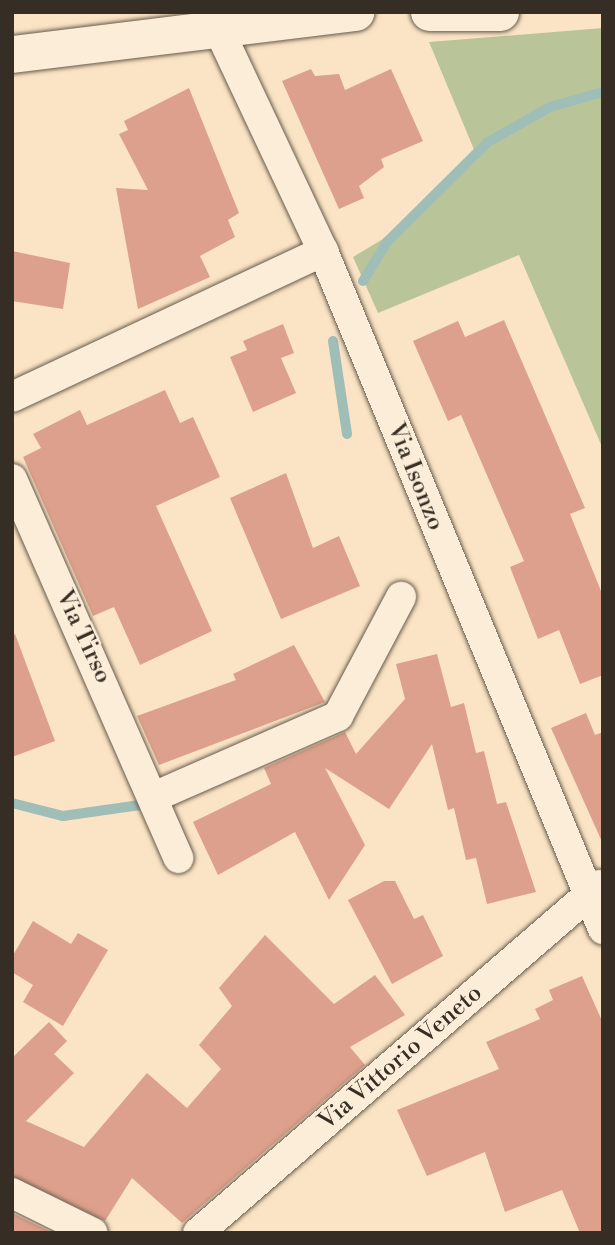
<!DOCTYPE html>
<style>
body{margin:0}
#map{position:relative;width:615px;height:1245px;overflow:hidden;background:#fbe4c5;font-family:"Libre Bodoni",serif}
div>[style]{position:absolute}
.green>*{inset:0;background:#b9c599}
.stream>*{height:10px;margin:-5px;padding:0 5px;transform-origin:5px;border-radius:5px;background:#9fbeb8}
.building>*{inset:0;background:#dca08c}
.roads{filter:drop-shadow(0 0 2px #675b4c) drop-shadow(0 0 2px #675b4c)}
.minor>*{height:30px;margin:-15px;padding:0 15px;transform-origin:15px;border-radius:15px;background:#fcedd9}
.tertiary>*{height:37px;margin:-18.5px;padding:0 18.5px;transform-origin:18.5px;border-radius:18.5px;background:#fcedd9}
span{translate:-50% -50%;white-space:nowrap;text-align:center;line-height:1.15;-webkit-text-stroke:5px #fcedd9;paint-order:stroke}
.street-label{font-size:24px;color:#362d24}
.frame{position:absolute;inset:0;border:14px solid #362d24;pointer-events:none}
</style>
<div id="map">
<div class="green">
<div style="clip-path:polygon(603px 28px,603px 449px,519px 255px,378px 313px,353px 257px,411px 222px,478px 159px,429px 42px)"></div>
</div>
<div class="stream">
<div style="left:363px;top:281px;width:46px;rotate:-58.4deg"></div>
<div style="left:387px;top:242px;width:142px;rotate:-44.7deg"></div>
<div style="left:488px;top:142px;width:71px;rotate:-29.4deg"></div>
<div style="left:550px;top:107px;width:55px;rotate:-15.8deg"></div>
<div style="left:333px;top:341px;width:94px;rotate:81.4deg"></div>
<div style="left:12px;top:803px;width:53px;rotate:14.3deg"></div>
<div style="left:63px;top:816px;width:78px;rotate:-8.1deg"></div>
</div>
<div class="building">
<div style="clip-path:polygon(311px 69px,315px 76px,339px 74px,345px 90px,391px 69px,423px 141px,381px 159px,384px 167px,359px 186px,364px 198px,339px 209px,282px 81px)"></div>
<div style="clip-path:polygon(189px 88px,239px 213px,228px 220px,235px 237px,200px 256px,210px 277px,138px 309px,116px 188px,148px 190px,119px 134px,128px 130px,124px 121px)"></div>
<div style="clip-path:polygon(12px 251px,70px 263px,63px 309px,12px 301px)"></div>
<div style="clip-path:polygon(504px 320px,585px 508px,570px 514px,603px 596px,603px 675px,580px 684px,559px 630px,538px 639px,510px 567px,524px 561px,461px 415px,448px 421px,413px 341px,458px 321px,465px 337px)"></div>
<div style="clip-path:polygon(283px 324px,294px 353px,281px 358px,296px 393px,253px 412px,230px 357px,247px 350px,243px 341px)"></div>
<div style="clip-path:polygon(165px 390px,180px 423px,193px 417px,220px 477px,156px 506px,212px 631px,140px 665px,114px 607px,93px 616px,23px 457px,41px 448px,33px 434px,80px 410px,87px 425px)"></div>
<div style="clip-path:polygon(286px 473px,313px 548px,339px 536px,360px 586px,281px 619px,230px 498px)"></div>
<div style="clip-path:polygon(15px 634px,55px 741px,12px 757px,12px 635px)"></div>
<div style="clip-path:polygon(294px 645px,325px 702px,159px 765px,137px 716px,236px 680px,233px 674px)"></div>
<div style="clip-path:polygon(437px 654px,451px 707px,464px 703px,476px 753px,484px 751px,497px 804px,506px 802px,536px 892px,487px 904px,476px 858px,466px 860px,454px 808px,448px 810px,432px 744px,389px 809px,325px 768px,365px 845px,329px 900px,295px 832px,218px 875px,193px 822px,271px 784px,264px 768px,345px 732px,356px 754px,405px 699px,396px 664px)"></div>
<div style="clip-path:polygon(586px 713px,595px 735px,603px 732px,603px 844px,551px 728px)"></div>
<div style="clip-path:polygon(384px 881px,395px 881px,414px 919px,423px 915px,443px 956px,392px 984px,348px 900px)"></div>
<div style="clip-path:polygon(33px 921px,71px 944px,78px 933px,108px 950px,63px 1026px,23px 1002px,33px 985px,12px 972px,12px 957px)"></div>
<div style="clip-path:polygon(265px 935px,334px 1004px,375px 975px,405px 1015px,350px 1047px,365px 1065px,182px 1223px,132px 1178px,105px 1221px,12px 1176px,12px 1058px,49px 1022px,67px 1041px,54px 1054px,74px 1073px,26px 1121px,84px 1147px,147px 1073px,187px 1108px,221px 1069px,199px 1045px,232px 1006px,219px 988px)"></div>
<div style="clip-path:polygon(582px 976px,603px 1023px,603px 1233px,580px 1233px,562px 1190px,505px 1212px,485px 1152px,427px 1176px,397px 1110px,499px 1069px,486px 1042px,540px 1019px,535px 1009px,553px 1000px,549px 990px)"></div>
<div style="clip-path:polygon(12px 1213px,53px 1233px,12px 1233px)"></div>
</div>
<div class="roads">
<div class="minor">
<div style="left:218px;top:28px;width:246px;rotate:64.8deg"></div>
<div style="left:323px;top:251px;width:734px;rotate:67.56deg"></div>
<div style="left:12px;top:397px;width:344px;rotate:-25.1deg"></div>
<div style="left:12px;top:479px;width:414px;rotate:66.3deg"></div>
<div style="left:156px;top:796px;width:199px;rotate:-23.7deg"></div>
<div style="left:338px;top:716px;width:135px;rotate:-62.1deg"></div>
<div style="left:12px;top:1193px;width:90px;rotate:26.3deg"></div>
<div style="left:198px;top:1233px;width:532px;rotate:-40.88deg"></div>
</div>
<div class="tertiary">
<div style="left:429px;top:12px;width:71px"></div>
<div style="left:12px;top:54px;width:346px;rotate:-7deg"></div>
</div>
</div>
<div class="street-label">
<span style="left:415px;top:477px;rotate:68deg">Via Isonzo</span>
<span style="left:83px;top:637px;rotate:65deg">Via Tirso</span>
<span style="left:401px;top:1058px;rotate:-41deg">Via Vittorio Veneto</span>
</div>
<div class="frame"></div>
</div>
